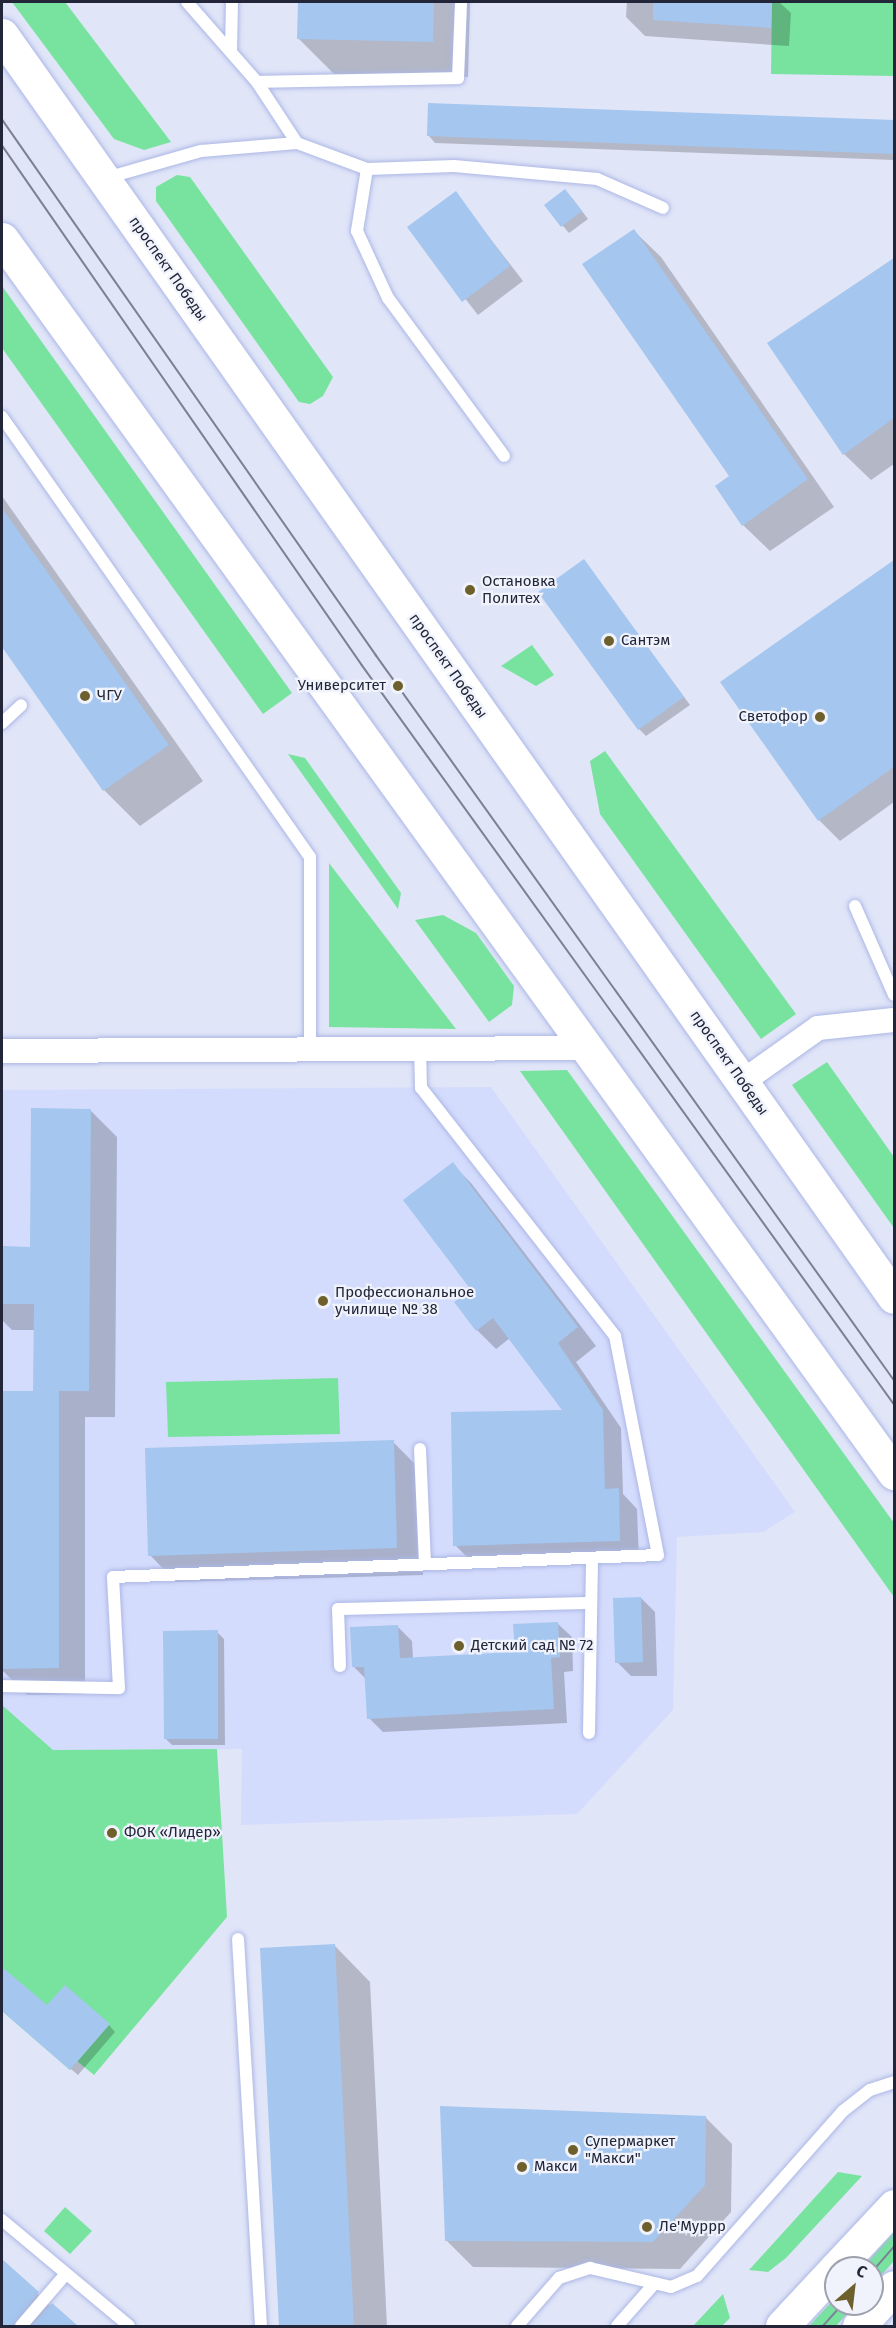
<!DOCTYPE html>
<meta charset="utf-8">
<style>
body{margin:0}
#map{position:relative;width:896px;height:2328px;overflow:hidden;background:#e0e5f8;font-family:"Fira Sans",sans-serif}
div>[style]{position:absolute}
.built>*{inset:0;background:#d4dcfd}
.green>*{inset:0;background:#78e39f}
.shadow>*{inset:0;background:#0003}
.building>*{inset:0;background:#a5c6ee}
.roads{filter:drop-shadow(0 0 2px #acb7e5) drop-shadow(0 0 2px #acb7e5)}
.lane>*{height:12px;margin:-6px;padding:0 6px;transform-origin:6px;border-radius:6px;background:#fff}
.street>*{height:24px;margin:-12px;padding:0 12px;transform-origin:12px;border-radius:12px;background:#fff}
.secondary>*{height:33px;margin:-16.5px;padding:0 16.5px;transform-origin:16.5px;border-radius:16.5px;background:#fff}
.primary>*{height:33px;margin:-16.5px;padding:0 16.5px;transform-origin:16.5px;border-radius:16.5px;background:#fff}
.tram>*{height:1.5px;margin:-0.75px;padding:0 0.75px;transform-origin:0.75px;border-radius:0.75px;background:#7c8093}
.dots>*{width:16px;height:16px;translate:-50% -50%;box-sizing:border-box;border:3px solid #f0f3fc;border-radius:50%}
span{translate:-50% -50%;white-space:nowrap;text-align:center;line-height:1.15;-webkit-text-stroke:4.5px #f0f3fc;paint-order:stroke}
.street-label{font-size:15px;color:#222638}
.poi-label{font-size:15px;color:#222638}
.left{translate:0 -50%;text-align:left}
.right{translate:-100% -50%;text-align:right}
.frame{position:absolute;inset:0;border:3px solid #222638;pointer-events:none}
.north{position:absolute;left:824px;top:2256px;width:60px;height:60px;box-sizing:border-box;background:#f0f3fc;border:2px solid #9ea1ae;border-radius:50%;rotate:28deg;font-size:16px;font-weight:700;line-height:24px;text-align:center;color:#222638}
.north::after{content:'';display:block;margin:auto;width:21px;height:27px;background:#6e602d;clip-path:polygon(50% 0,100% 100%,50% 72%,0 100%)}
</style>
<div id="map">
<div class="built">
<div style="clip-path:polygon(491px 1087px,795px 1512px,763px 1532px,677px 1537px,673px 1710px,577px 1814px,241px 1825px,242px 1749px,53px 1750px,2px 1706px,2px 1090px)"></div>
</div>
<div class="green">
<div style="clip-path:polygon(12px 2px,65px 2px,171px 142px,144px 150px,114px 139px)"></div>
<div style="clip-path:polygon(772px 2px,894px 2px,894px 76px,771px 74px)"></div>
<div style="clip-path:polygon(177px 175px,190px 177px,333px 377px,323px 396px,310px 404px,299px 402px,156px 201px,156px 187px)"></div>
<div style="clip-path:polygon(2px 286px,292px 693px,263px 714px,2px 348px)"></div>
<div style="clip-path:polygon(532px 645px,554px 675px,536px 686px,501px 666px)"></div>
<div style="clip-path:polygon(605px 751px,796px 1014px,761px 1039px,600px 814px,590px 761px)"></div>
<div style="clip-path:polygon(288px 754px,305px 758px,401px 893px,398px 909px)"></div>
<div style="clip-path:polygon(329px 863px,456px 1029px,329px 1027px)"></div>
<div style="clip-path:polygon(443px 915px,476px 933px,514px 986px,512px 1005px,489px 1022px,415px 920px)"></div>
<div style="clip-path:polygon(827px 1062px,894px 1157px,894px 1228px,792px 1085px)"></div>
<div style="clip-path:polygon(567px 1070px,894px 1523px,894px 1597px,520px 1071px)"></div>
<div style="clip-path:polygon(338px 1378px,340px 1434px,168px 1437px,166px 1382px)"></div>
<div style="clip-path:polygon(2px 1705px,53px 1750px,217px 1749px,227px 1917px,94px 2075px,77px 2061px,70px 2070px,2px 2011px)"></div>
<div style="clip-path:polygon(838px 2172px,862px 2176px,786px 2258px,768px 2272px,749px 2270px)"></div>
<div style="clip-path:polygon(65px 2207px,92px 2231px,70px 2254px,44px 2231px)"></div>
<div style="clip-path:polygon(894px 2232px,894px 2261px,872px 2286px,872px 2268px,862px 2268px)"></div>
<div style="clip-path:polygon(723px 2294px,730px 2318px,722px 2326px,693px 2326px)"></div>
<div style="clip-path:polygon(836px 2297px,836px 2304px,856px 2304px,836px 2326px,809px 2326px)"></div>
</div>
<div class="shadow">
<div style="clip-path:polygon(299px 2px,470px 2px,468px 77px,334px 74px,298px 38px)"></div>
<div style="clip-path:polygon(627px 2px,779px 2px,791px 13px,789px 46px,645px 36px,626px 17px)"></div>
<div style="clip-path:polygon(430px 104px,894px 122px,894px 160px,435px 143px,429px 136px)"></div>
<div style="clip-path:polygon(455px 193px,523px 281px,478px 315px,409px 227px)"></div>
<div style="clip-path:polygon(572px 198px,588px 219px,569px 233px,546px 206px)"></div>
<div style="clip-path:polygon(634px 231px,661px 257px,834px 507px,770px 551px,743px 525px,731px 477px)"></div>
<div style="clip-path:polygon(894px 260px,894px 464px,871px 480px,844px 454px,769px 344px)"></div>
<div style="clip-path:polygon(2px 496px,203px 781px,140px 826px,104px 790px,2px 645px)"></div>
<div style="clip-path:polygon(584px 561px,690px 705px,646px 736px,639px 729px)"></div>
<div style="clip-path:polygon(894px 561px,894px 802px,840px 841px,819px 820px,722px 682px)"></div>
<div style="clip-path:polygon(90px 1110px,117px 1137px,115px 1417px,85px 1417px,85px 1694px,27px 1695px,2px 1670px,2px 1393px,35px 1392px,35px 1330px,12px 1330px,2px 1320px,2px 1248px,32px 1248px)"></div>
<div style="clip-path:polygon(452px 1164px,471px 1183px,596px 1346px,576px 1362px,621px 1428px,623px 1494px,637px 1509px,639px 1560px,474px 1564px,455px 1545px,564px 1411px,510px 1338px,496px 1349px,477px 1330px)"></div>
<div style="clip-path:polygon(393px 1442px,420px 1469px,423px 1575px,176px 1582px,150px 1555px)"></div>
<div style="clip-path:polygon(641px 1598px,655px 1612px,657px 1676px,631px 1676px,617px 1662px)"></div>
<div style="clip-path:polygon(557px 1623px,572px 1637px,573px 1671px,564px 1672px,567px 1723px,383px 1732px,369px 1718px,366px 1679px,354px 1667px,397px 1626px,412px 1641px,413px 1659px,516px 1654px)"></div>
<div style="clip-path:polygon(217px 1632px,224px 1639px,225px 1745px,172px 1745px,165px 1738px)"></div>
<div style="clip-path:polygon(335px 1946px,370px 1982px,387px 2326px,281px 2326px,262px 1950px)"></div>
<div style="clip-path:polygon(2px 1969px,47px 2008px,109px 2025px,115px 2032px,78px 2075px,2px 2010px)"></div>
<div style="clip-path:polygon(705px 2117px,732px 2144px,731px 2212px,680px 2269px,473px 2267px,446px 2240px)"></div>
<div style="clip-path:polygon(2px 2261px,51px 2306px,75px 2326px,2px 2326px)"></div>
</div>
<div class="building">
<div style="clip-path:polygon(298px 2px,434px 2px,433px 42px,297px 39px)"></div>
<div style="clip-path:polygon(653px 2px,772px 2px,771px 28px,653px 20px)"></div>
<div style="clip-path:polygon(428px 103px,894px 120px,894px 154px,427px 136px)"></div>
<div style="clip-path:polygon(565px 189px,582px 211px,561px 227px,544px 205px)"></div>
<div style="clip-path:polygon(456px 191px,510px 266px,462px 302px,407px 227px)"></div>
<div style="clip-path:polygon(634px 229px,808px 479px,742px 526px,715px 486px,729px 476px,582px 264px)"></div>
<div style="clip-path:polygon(894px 258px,894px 418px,843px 455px,767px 343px)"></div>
<div style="clip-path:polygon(2px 508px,169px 745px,103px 791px,2px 647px)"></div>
<div style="clip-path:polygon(584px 559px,684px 697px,638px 730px,538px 592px)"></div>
<div style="clip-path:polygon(894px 560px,894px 767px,818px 821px,720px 682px)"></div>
<div style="clip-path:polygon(31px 1108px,91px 1109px,89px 1391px,59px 1391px,59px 1668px,2px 1669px,2px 1391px,33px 1391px,34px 1304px,2px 1304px,2px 1246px,30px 1247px)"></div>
<div style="clip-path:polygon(453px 1162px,578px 1327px,558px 1343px,603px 1410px,605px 1489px,619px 1488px,620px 1541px,453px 1546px,451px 1412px,562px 1410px,493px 1318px,476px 1331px,454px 1302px,471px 1290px,403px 1200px)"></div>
<div style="clip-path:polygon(394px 1440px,397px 1548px,148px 1556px,145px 1448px)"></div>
<div style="clip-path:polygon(641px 1597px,643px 1662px,615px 1663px,613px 1598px)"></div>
<div style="clip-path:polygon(558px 1622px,560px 1657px,551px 1658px,554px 1709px,367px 1719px,364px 1667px,352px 1667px,350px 1627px,398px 1625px,400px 1658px,515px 1652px,513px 1624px)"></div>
<div style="clip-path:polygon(218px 1630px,218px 1739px,164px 1739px,163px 1631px)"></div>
<div style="clip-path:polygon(335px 1944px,354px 2326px,279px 2326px,260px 1948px)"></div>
<div style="clip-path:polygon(2px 1967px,47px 2005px,65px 1985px,110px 2024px,70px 2070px,2px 2011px)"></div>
<div style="clip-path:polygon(440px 2106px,706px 2116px,705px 2185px,653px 2242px,445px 2241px)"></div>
<div style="clip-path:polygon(2px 2259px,39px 2292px,13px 2326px,2px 2326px)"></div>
<div style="clip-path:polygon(52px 2303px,78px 2326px,31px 2326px)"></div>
</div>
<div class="roads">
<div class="lane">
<div style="left:231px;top:52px;width:50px;rotate:-88.9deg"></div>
<div style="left:257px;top:82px;width:201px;rotate:-1.1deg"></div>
<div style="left:458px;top:78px;width:76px;rotate:-87.7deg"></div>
<div style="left:297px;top:143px;width:75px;rotate:20.4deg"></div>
<div style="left:367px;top:169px;width:87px;rotate:-2deg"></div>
<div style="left:454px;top:166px;width:144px;rotate:5.2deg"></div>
<div style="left:597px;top:179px;width:72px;rotate:23.7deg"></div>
<div style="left:367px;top:169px;width:63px;rotate:99.2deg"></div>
<div style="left:357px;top:231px;width:74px;rotate:65.2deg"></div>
<div style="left:388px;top:298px;width:196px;rotate:53.7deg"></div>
<div style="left:106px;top:178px;width:99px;rotate:-15.9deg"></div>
<div style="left:201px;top:151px;width:96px;rotate:-4.8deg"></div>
<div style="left:297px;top:143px;width:73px;rotate:-123.3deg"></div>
<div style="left:257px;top:82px;width:106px;rotate:-131.2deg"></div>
<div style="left:2px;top:417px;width:537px;rotate:55.01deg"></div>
<div style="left:310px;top:857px;width:191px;rotate:90deg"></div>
<div style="left:2px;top:723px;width:26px;rotate:-43deg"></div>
<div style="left:855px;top:906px;width:97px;rotate:66.3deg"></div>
<div style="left:420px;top:1449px;width:115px;rotate:87.5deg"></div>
<div style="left:340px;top:1666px;width:57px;rotate:-92deg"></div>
<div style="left:338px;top:1609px;width:252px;rotate:-1.4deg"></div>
<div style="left:2px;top:1686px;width:117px;rotate:1deg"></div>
<div style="left:119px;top:1688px;width:111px;rotate:-93.1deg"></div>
<div style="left:113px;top:1577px;width:545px;rotate:-2.31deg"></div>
<div style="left:658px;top:1555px;width:223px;rotate:-101.1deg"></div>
<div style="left:615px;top:1336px;width:315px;rotate:-128deg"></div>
<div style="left:421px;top:1088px;width:40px;rotate:-91.4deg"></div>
<div style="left:589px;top:1733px;width:175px;rotate:-89deg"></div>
<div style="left:238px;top:1939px;width:388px;rotate:86.6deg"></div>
<div style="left:2px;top:2220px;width:165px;rotate:39.8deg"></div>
<div style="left:21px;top:2326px;width:66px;rotate:-49.3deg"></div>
<div style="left:517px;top:2326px;width:64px;rotate:-48.8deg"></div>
<div style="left:559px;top:2278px;width:33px;rotate:-18deg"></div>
<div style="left:590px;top:2268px;width:83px;rotate:13.2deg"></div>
<div style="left:671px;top:2287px;width:28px;rotate:-23deg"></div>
<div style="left:697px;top:2276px;width:220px;rotate:-48.5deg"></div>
<div style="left:843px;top:2111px;width:34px;rotate:-38deg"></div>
<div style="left:870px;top:2090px;width:25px;rotate:-18deg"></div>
<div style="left:617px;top:2326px;width:56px;rotate:-48.6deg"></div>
</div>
<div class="street">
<div style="left:2px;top:1051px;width:585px;rotate:-0.29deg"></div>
<div style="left:742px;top:1082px;width:93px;rotate:-35.4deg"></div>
<div style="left:818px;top:1028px;width:76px;rotate:-6deg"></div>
</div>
<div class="secondary">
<div style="left:2px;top:35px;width:1545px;rotate:54.75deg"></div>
<div style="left:2px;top:239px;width:1523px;rotate:54.14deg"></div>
</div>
<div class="primary">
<div style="left:836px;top:2268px;width:85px;rotate:-46.9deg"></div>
<div style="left:782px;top:2326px;width:79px;rotate:-47deg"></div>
<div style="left:859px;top:2326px;width:52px;rotate:-48.1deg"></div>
</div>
</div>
<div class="tram">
<div style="left:2px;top:119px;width:654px;rotate:55.09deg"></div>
<div style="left:376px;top:655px;width:891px;rotate:54.45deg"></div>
<div style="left:2px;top:145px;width:632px;rotate:55.3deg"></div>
<div style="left:362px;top:665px;width:911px;rotate:54.25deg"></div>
<div style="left:872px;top:2272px;width:33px;rotate:-49deg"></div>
<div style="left:823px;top:2326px;width:30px;rotate:-48deg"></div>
</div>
<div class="dots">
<div style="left:470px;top:590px;background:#6e602d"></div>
<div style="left:609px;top:641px;background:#6e602d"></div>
<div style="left:398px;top:686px;background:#6e602d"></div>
<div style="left:85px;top:696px;background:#6e602d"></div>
<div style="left:820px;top:717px;background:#6e602d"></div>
<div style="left:323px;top:1301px;background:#6e602d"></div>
<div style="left:459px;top:1646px;background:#6e602d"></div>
<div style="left:112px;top:1833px;background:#6e602d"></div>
<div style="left:573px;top:2150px;background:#6e602d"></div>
<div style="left:522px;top:2167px;background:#6e602d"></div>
<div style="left:647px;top:2227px;background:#6e602d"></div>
</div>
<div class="street-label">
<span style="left:168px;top:269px;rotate:55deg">проспект Победы</span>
<span style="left:448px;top:666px;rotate:55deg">проспект Победы</span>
<span style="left:729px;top:1063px;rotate:55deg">проспект Победы</span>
</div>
<div class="poi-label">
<span class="left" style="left:482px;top:590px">Остановка<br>Политех</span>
<span class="left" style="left:621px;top:641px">Сантэм</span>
<span class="right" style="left:386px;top:686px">Университет</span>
<span class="left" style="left:97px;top:696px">ЧГУ</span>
<span class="right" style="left:808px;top:717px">Светофор</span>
<span class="left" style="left:335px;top:1301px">Профессиональное<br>училище № 38</span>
<span class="left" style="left:471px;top:1646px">Детский сад № 72</span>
<span class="left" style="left:124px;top:1833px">ФОК «Лидер»</span>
<span class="left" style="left:585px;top:2150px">Супермаркет<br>"Макси"</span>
<span class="left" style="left:534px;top:2167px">Макси</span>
<span class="left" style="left:659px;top:2227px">Ле'Муррр</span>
</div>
<div class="frame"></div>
<div class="north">С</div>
</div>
